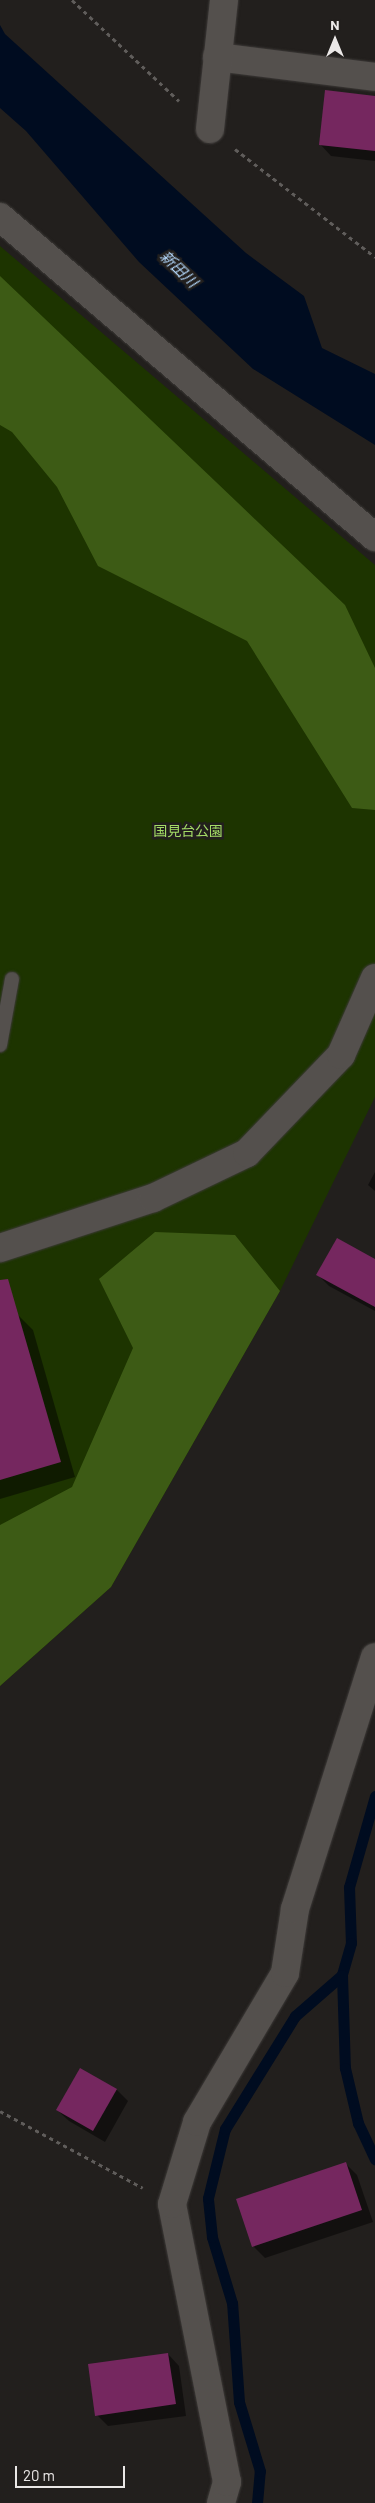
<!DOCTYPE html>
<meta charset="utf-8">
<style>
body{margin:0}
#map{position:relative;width:375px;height:2503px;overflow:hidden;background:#221f1d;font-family:Barlow,"Noto Sans JP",sans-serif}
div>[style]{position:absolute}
.green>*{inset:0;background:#1d3400}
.forest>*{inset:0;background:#3d5b15}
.water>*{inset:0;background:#000c20}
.shadow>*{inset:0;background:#0007}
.stream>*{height:11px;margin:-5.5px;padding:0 5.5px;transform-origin:5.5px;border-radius:5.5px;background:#000c20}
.building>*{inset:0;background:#75275f}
.path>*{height:3px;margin-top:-1.5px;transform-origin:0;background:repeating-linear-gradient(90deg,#605d5b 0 4px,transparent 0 8px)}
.roads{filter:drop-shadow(0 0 1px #3d3a38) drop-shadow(0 0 1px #3d3a38)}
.service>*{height:14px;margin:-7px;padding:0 7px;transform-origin:7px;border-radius:7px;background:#54504d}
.minor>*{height:28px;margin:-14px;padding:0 14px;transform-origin:14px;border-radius:14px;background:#54504d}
span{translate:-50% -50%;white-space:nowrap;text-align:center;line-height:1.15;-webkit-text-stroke:5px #221f1d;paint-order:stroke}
.park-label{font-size:14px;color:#a3db66}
.water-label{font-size:15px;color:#b3d8fc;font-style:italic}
.north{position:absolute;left:310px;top:15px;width:50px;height:50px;-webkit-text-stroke:4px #221f1d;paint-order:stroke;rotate:0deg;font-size:14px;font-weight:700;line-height:20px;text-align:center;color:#eae7e6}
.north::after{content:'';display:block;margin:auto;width:18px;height:22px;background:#eae7e6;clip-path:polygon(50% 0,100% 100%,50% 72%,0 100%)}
.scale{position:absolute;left:15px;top:2466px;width:110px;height:22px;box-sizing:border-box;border:2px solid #eae7e6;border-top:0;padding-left:6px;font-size:15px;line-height:18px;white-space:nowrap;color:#eae7e6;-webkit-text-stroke:4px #221f1d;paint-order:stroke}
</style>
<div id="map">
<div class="green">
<div style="clip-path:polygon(0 246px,375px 565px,375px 1097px,280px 1291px,111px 1587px,0 1686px)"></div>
</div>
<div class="forest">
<div style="clip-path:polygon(0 276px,345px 605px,375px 668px,375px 810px,352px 808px,247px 641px,98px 566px,57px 487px,12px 432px,0 425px)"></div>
<div style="clip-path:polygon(155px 1232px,235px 1235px,280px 1291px,111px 1587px,0 1686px,0 1525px,72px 1487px,133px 1348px,99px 1279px)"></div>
</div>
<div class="water">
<div style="clip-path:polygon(0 25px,5px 34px,246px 253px,304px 296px,322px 348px,375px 374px,375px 445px,253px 369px,139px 262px,26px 131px,0 108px)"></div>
</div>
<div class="shadow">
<div style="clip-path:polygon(375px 97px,375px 161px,331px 156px,320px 144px)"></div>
<div style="clip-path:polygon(375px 1172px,375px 1191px,368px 1185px)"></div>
<div style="clip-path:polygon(375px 1261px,375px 1311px,329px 1286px,318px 1275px)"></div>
<div style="clip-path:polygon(18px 1315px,33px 1330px,75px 1477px,0 1499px,0 1320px)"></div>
<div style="clip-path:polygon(80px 2069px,117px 2090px,128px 2101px,105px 2142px,69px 2121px,57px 2110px)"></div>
<div style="clip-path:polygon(345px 2163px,357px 2175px,373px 2222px,265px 2258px,253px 2246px)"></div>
<div style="clip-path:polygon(168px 2354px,179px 2366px,186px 2416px,108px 2426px,97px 2415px)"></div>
</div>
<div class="stream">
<div style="left:375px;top:1796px;width:95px;rotate:105.9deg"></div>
<div style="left:349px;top:1887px;width:56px;rotate:88deg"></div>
<div style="left:351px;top:1943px;width:33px;rotate:106deg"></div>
<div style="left:342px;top:1975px;width:93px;rotate:88.2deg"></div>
<div style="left:345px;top:2068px;width:57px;rotate:76.7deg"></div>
<div style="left:358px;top:2123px;width:40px;rotate:65deg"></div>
<div style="left:257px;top:2503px;width:32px;rotate:-85deg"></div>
<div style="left:260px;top:2471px;width:72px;rotate:-106.9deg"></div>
<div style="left:239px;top:2402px;width:99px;rotate:-94deg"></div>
<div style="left:232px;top:2303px;width:69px;rotate:-106.9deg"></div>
<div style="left:212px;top:2237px;width:39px;rotate:-96deg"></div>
<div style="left:208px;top:2198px;width:71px;rotate:-76.2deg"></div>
<div style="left:225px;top:2129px;width:133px;rotate:-58.2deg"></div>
<div style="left:295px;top:2016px;width:62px;rotate:-41.1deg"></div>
</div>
<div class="building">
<div style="clip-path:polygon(325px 90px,375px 96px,375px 151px,319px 145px)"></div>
<div style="clip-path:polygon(337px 1238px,375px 1259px,375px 1307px,316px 1275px)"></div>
<div style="clip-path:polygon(8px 1279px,61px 1462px,0 1480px,0 1280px)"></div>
<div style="clip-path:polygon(80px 2068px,117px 2089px,93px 2131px,56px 2110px)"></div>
<div style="clip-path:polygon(346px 2162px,362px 2210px,252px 2247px,236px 2199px)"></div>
<div style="clip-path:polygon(168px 2353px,176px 2404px,95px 2416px,88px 2364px)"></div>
</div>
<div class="path">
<div style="left:72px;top:0;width:147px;rotate:43.3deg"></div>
<div style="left:235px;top:149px;width:177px;rotate:37.6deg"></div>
<div style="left:0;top:2111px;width:162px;rotate:28.3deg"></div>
</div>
<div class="roads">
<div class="service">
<div style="left:0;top:1045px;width:67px;rotate:-79.7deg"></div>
</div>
<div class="minor">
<div style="left:217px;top:57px;width:159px;rotate:7.2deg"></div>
<div style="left:210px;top:129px;width:130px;rotate:-83.8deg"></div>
<div style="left:0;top:217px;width:493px;rotate:40.5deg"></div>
<div style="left:0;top:1248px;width:161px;rotate:-18.1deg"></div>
<div style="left:153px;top:1198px;width:104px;rotate:-25.6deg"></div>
<div style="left:247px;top:1153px;width:136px;rotate:-46.2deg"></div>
<div style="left:341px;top:1055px;width:84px;rotate:-66.2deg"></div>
<div style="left:221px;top:2503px;width:22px;rotate:-74deg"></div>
<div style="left:227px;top:2482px;width:283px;rotate:-101.2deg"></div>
<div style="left:172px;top:2204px;width:86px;rotate:-73deg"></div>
<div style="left:197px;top:2122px;width:173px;rotate:-59.4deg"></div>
<div style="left:285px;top:1973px;width:65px;rotate:-81.1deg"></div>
<div style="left:295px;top:1909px;width:264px;rotate:-72.4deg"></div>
</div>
</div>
<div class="park-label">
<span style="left:188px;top:831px">国見台公園</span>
</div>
<div class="water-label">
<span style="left:179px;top:269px;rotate:44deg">新田川</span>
</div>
<div class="north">N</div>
<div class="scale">20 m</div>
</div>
